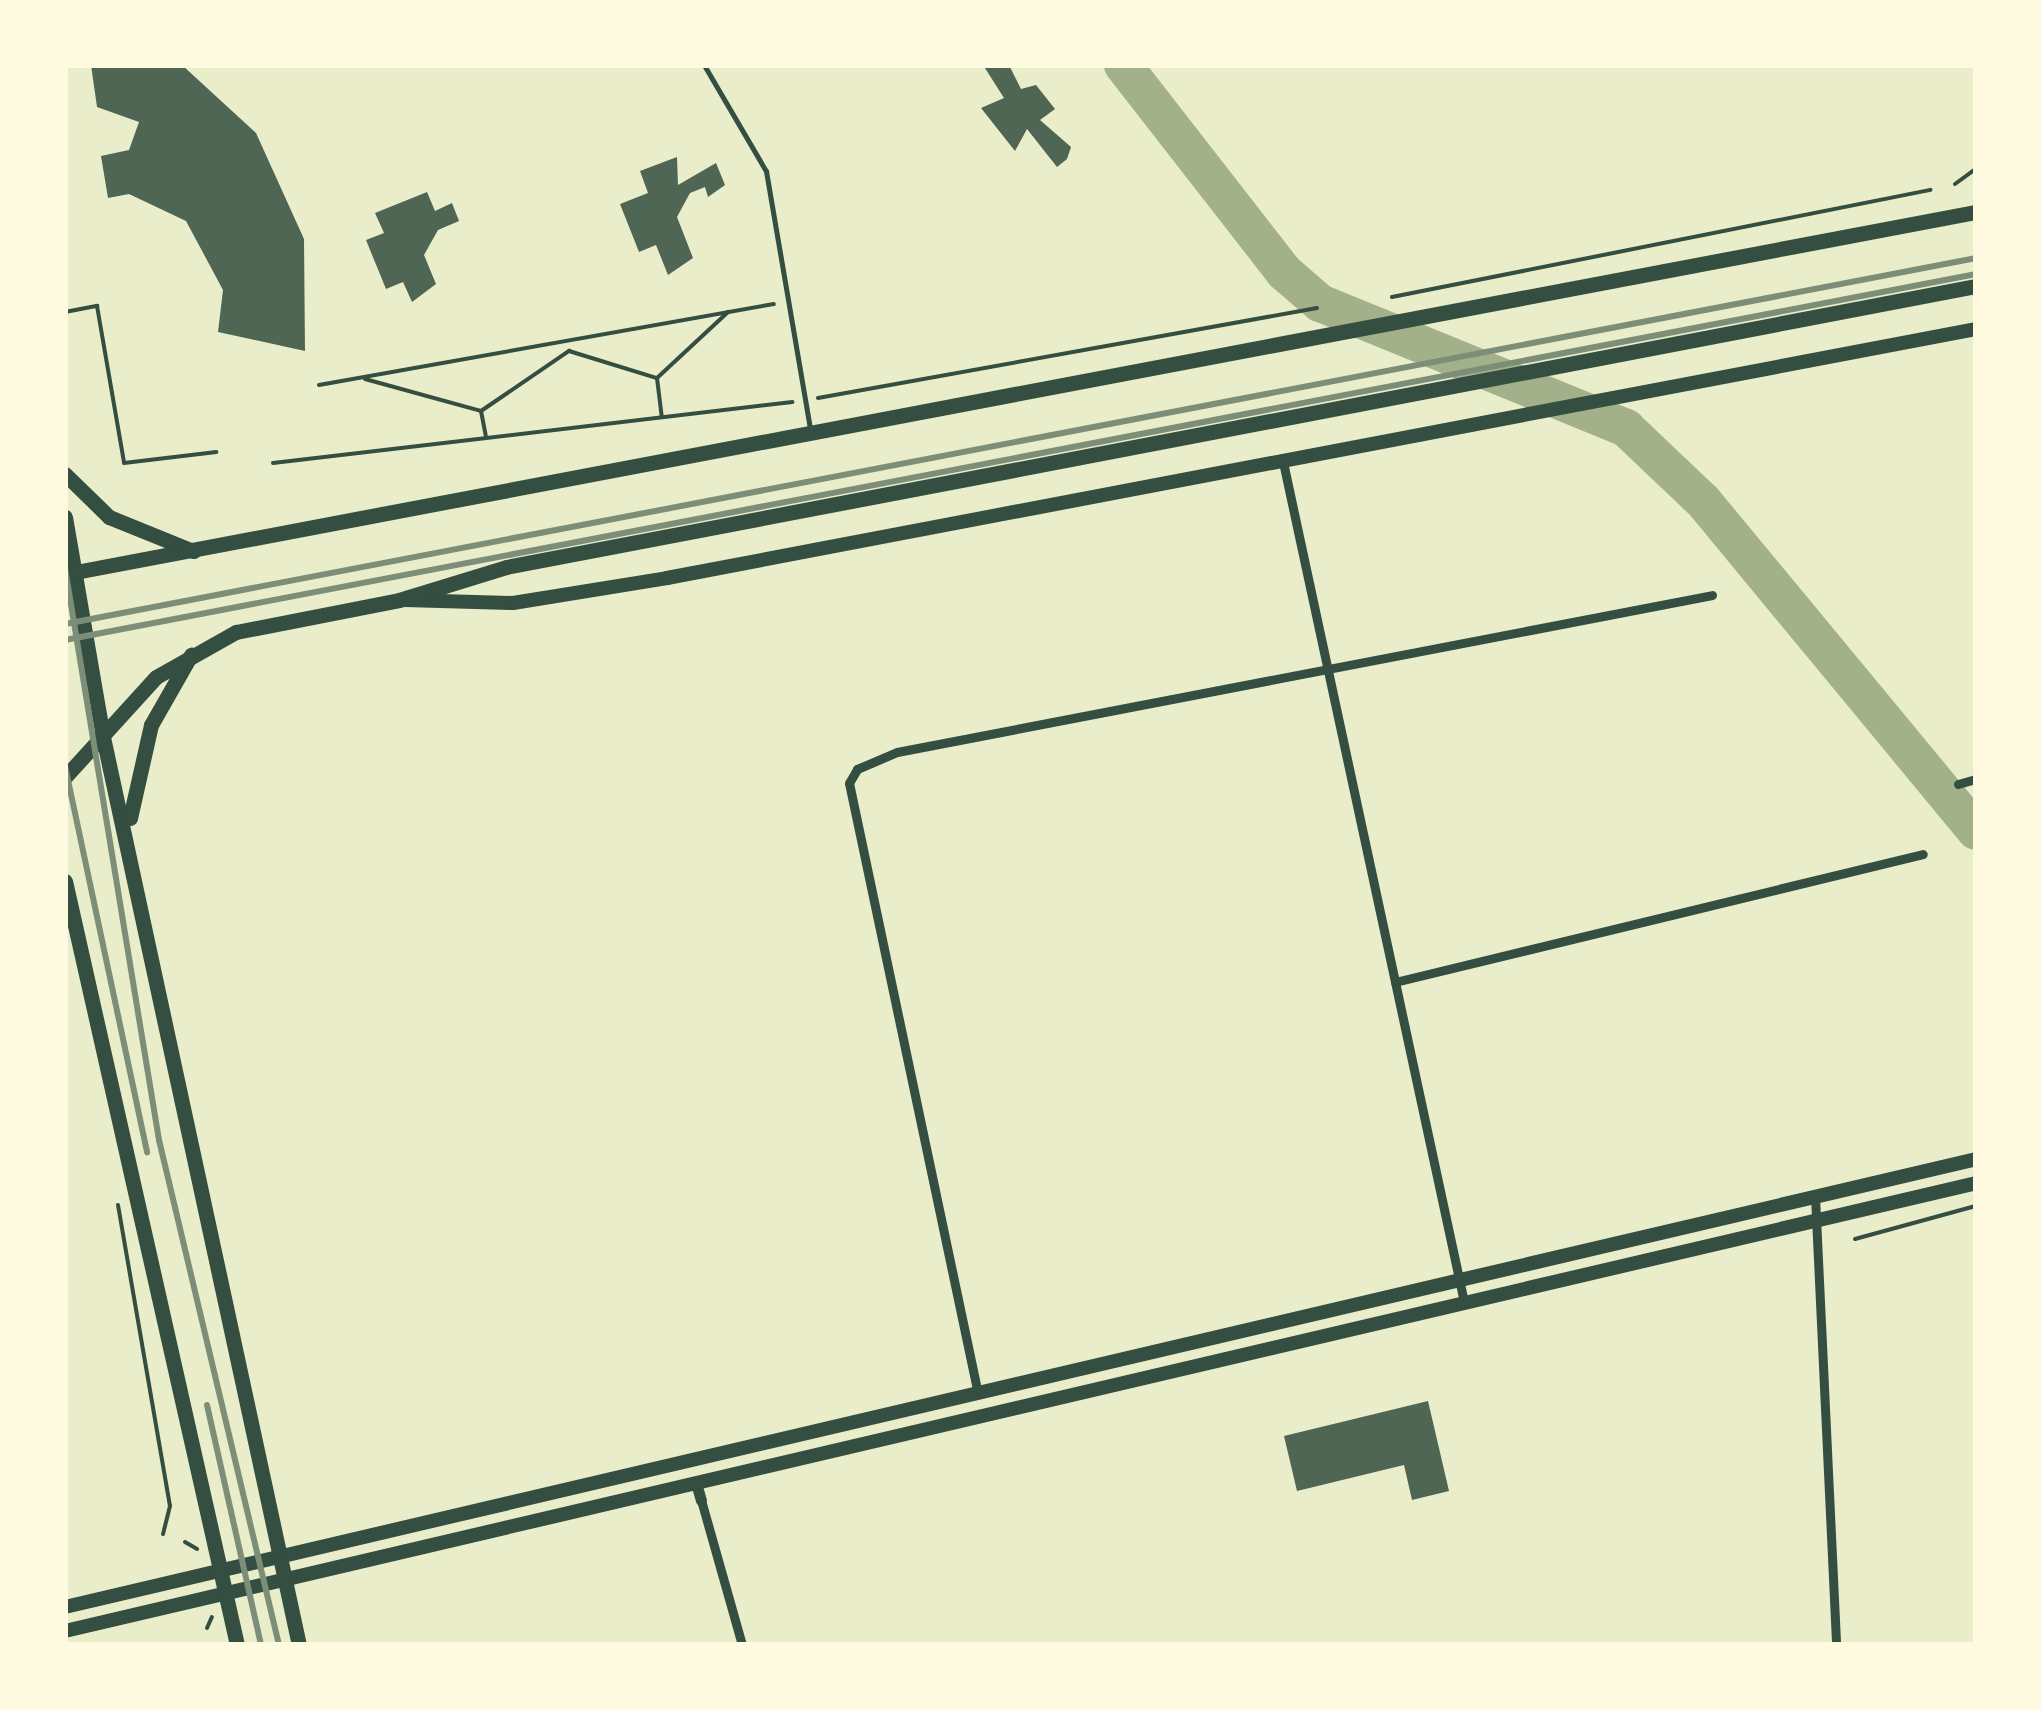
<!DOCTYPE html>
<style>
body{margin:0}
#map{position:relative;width:2041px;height:1710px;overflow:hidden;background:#e9edc9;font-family:"PT Sans",sans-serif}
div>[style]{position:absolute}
.river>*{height:38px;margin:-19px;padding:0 19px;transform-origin:19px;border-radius:19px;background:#a3b18a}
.building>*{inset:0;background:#4f6655}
.path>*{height:4px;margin:-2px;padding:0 2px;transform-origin:2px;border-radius:2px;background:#344e41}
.service>*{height:5px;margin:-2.5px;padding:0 2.5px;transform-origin:2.5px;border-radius:2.5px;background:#344e41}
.minor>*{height:9px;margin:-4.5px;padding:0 4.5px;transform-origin:4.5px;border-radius:4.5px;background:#344e41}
.tertiary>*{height:11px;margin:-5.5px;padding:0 5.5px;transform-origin:5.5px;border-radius:5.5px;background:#344e41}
.secondary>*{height:14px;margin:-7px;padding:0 7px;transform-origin:7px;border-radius:7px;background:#344e41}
.primary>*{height:15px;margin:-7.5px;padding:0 7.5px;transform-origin:7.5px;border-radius:7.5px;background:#344e41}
.rail>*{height:6px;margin:-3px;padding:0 3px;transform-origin:3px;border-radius:3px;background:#7c8e77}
span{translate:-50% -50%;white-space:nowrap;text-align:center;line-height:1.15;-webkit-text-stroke:9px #fefae0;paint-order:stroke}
.frame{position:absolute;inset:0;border:68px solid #fefae0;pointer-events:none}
</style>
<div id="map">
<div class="river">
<div style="left:1123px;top:65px;width:262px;rotate:52.1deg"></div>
<div style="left:1284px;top:272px;width:48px;rotate:40.7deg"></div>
<div style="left:1320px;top:303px;width:331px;rotate:22.2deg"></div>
<div style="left:1626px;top:428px;width:106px;rotate:43.5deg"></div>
<div style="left:1703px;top:501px;width:428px;rotate:50.4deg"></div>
</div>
<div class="building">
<div style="clip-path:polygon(91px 65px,182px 65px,256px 133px,304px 239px,305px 351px,218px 332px,223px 290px,186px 221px,129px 194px,108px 198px,101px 156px,129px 150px,139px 122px,97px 107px)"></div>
<div style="clip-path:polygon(983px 65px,1009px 65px,1021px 89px,1036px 85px,1055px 109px,1040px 120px,1071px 147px,1067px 159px,1057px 167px,1027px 129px,1015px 151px,981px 108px,1004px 98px)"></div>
<div style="clip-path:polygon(677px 157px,678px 185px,716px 163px,725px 185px,708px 197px,705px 187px,690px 193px,677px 217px,693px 258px,668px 275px,656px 245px,639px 252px,620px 204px,648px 193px,640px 171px)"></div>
<div style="clip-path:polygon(427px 192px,435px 211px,452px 203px,459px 221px,438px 230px,424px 255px,436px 284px,412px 302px,403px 282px,386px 289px,366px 240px,384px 233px,375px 213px)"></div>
<div style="clip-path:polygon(1428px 1401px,1449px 1491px,1412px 1500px,1404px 1465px,1297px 1491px,1284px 1436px)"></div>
</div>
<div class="path">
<div style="left:1955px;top:184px;width:26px;rotate:-36deg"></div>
<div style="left:1392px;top:297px;width:549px;rotate:-11.25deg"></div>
<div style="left:65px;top:312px;width:33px;rotate:-11deg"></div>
<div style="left:97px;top:306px;width:159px;rotate:80.2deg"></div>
<div style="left:124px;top:463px;width:93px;rotate:-6.8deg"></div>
<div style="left:657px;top:378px;width:39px;rotate:83deg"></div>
<div style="left:365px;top:379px;width:120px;rotate:15.4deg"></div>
<div style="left:481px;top:411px;width:107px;rotate:-34.3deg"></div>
<div style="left:569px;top:351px;width:92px;rotate:17.1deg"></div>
<div style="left:657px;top:378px;width:97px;rotate:-42.9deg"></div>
<div style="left:319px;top:385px;width:462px;rotate:-10.1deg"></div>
<div style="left:818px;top:398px;width:507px;rotate:-10.22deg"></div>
<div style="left:481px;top:411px;width:25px;rotate:79deg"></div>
<div style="left:273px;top:463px;width:523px;rotate:-6.7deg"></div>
<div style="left:118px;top:1205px;width:305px;rotate:80.2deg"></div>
<div style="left:170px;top:1506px;width:29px;rotate:104deg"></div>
<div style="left:1855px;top:1239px;width:125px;rotate:-15.3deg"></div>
<div style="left:185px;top:1542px;width:14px;rotate:30deg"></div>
<div style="left:207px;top:1628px;width:12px;rotate:-66deg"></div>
</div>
<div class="service">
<div style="left:704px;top:65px;width:123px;rotate:59.7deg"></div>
<div style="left:766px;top:171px;width:262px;rotate:80.3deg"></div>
</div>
<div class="minor">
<div style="left:1283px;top:462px;width:859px;rotate:77.84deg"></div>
<div style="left:1958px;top:784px;width:19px;rotate:-16deg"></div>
<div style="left:1395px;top:982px;width:543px;rotate:-13.63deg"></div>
<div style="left:1815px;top:1196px;width:449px;rotate:87.3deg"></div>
<div style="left:978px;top:1394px;width:624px;rotate:-101.92deg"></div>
<div style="left:849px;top:783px;width:16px;rotate:-60deg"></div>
<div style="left:857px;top:769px;width:43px;rotate:-23deg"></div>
<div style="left:897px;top:752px;width:830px;rotate:-10.9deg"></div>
<div style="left:701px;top:1500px;width:151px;rotate:74.2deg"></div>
</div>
<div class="tertiary">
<div style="left:696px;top:1483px;width:18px;rotate:74deg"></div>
</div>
<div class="secondary">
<div style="left:405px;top:600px;width:108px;rotate:1.6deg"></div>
<div style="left:513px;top:603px;width:156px;rotate:-9.2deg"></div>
<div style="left:667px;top:578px;width:1332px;rotate:-10.77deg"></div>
<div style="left:65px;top:1607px;width:1963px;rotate:-13.19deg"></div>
<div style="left:65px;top:1631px;width:1963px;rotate:-13.19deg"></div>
</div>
<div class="primary">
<div style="left:65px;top:474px;width:62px;rotate:44.3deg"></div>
<div style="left:109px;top:517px;width:91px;rotate:22deg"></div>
<div style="left:65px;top:517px;width:223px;rotate:80.2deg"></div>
<div style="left:103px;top:737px;width:929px;rotate:77.82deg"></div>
<div style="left:65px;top:574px;width:1945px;rotate:-10.73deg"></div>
<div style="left:65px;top:777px;width:135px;rotate:-47.7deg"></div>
<div style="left:156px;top:677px;width:92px;rotate:-29.4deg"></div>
<div style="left:236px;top:632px;width:166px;rotate:-11.1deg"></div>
<div style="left:399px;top:600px;width:112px;rotate:-17.1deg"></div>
<div style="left:506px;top:567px;width:1497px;rotate:-10.82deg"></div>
<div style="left:130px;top:818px;width:95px;rotate:-77.3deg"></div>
<div style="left:151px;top:725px;width:81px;rotate:-60.3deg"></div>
<div style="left:65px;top:881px;width:783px;rotate:77.31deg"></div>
</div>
<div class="rail">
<div style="left:65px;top:568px;width:580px;rotate:80.67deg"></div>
<div style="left:159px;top:1140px;width:519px;rotate:76.63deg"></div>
<div style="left:65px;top:624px;width:1946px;rotate:-10.84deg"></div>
<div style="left:65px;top:640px;width:1946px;rotate:-10.84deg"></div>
<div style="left:65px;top:766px;width:395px;rotate:78deg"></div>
<div style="left:207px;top:1405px;width:246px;rotate:77.3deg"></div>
</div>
<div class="frame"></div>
</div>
